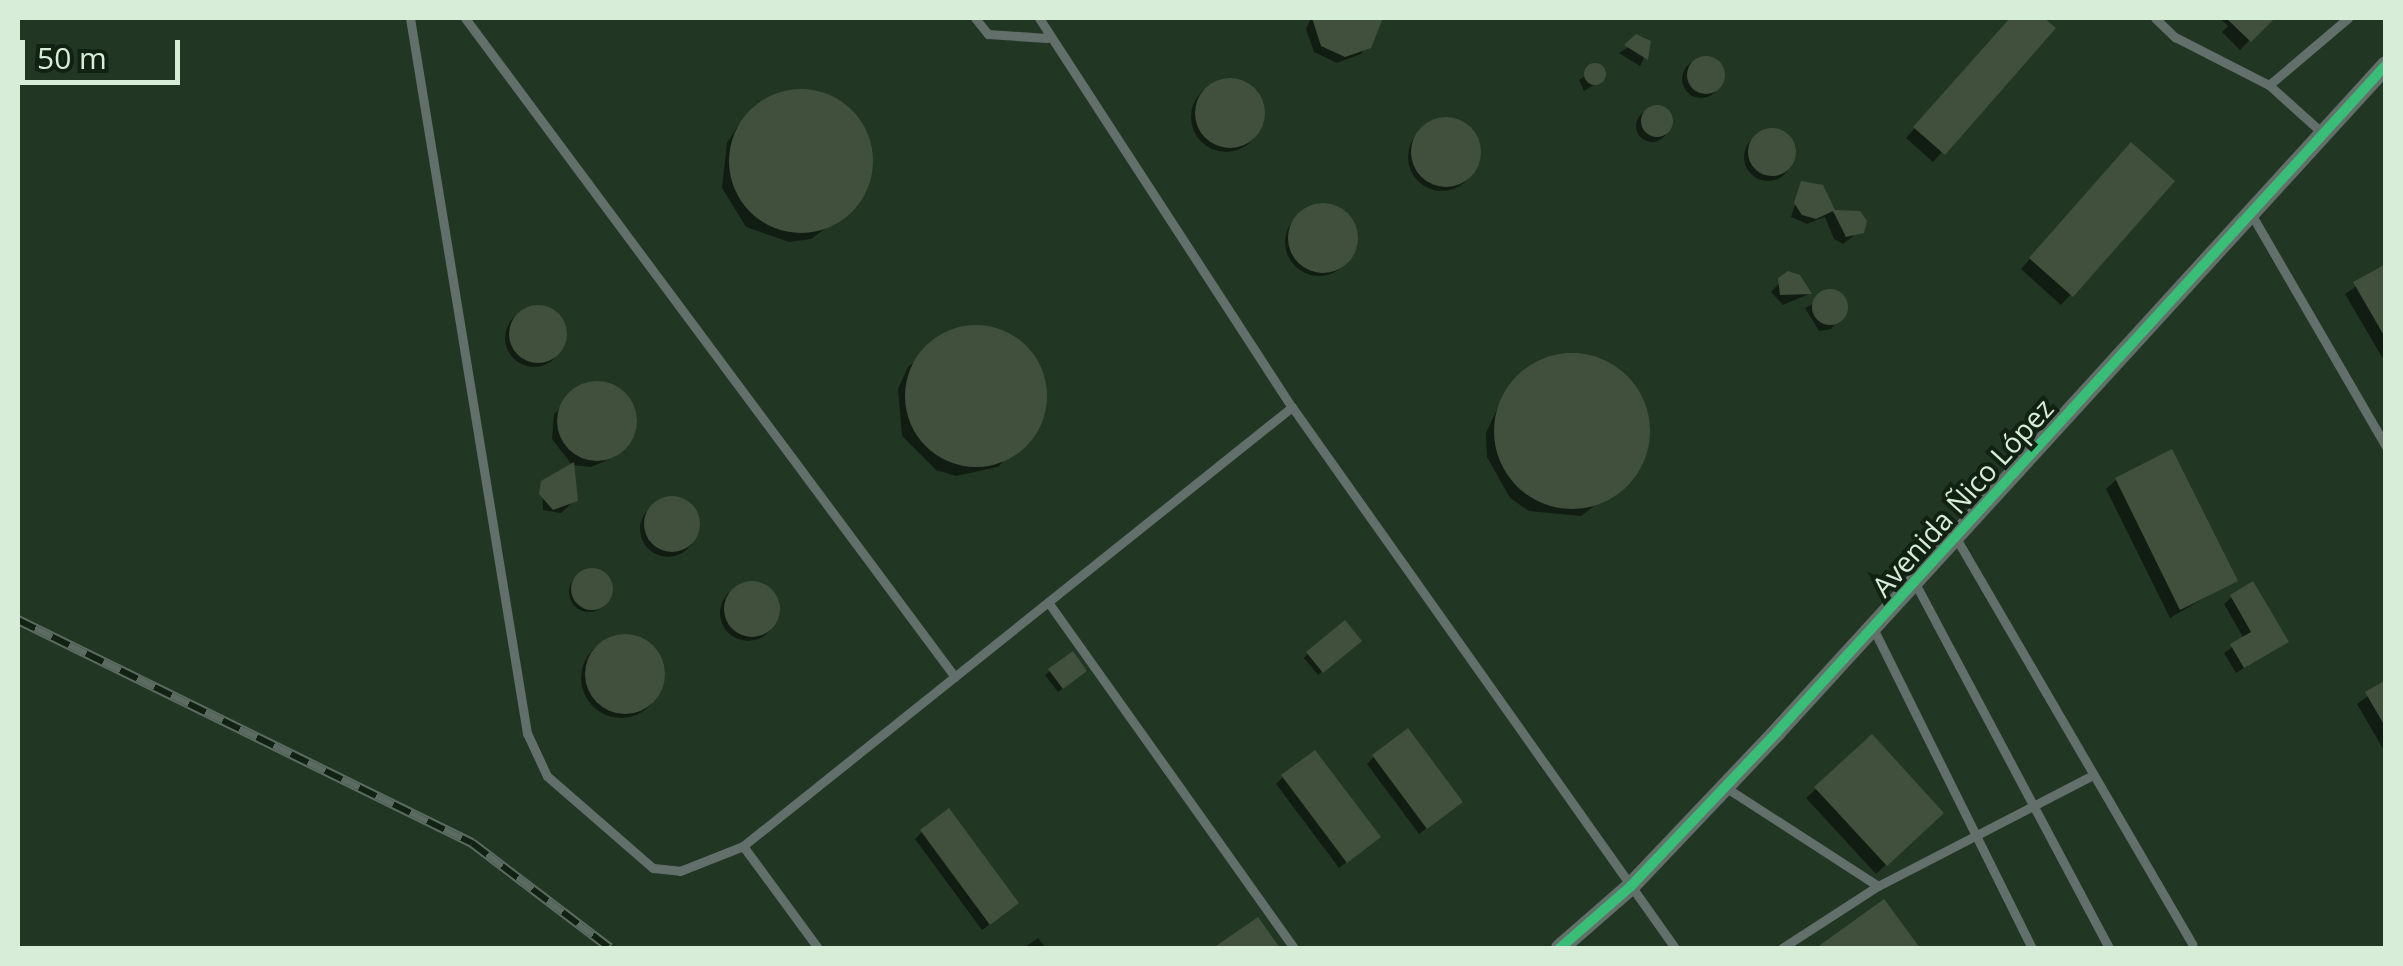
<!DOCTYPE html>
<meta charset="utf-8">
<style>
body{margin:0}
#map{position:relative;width:2403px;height:966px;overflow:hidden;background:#213724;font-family:"Open Sans",sans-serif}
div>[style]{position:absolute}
.shadow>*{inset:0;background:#0007}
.round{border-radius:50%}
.building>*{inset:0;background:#41503c}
.lane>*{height:9px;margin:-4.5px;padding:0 4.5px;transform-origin:4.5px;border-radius:4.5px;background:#626f6b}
.street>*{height:18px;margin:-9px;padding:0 9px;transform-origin:9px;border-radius:9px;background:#626f6b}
.rail>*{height:10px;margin-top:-5px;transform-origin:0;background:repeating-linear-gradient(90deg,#112213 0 19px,#5c6b62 0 38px);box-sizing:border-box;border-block:2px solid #5c6b62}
.cycleway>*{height:10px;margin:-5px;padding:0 5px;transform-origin:5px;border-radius:5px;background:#3abd76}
span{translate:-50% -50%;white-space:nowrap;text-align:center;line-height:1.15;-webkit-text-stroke:8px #112213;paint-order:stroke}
.street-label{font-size:28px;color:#d7edd8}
.frame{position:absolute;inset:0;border:20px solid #d7edd8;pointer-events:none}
.scale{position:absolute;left:20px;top:40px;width:160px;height:45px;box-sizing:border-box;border:5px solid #d7edd8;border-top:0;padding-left:12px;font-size:30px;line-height:35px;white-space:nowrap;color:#d7edd8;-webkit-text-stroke:8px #112213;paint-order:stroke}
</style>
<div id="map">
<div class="shadow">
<div style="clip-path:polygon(1311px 18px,1377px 18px,1379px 23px,1361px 54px,1337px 63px,1314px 52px,1306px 29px)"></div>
<div style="clip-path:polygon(2012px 18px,2040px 18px,2053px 29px,1933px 162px,1906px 138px)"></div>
<div style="clip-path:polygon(2220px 18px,2271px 18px,2240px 50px,2222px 32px,2228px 26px)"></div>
<div style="clip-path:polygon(1644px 37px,1649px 48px,1640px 66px,1619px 53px)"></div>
<div class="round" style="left:1682px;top:60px;width:38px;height:38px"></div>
<div style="clip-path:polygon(1599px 67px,1603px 79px,1584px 91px,1579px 80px)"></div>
<div class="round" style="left:1191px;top:82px;width:70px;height:70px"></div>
<div style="clip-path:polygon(791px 92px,836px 100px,866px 134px,869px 180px,848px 212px,811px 239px,789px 242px,746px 227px,722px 188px,727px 143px,739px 124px)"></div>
<div class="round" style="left:1636px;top:110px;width:32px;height:32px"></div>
<div class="round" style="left:1408px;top:123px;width:68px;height:68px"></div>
<div class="round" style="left:1744px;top:133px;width:48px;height:48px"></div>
<div style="clip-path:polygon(2122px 155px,2172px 181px,2061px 305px,2021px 269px)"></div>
<div style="clip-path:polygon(1802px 184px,1822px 187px,1833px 213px,1858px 213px,1856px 234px,1843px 244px,1834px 239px,1825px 217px,1807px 224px,1791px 217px)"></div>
<div class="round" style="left:1285px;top:208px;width:68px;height:68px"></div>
<div style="clip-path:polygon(2386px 266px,2386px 364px,2345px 294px)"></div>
<div style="clip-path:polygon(1788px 274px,1809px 294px,1783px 305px,1771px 292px)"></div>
<div style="clip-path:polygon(1836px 293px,1846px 310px,1831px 329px,1819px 331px,1805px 308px)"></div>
<div class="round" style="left:505px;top:309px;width:58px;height:58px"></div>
<div style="clip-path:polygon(958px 329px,1005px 332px,1036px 362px,1045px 404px,1039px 425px,998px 467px,956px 476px,936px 470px,902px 436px,898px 389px,908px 367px)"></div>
<div style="clip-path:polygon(1558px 357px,1605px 362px,1626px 377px,1648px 424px,1634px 475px,1581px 516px,1529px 511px,1510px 498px,1487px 457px,1486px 433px,1506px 390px)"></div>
<div style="clip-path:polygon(590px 383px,613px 386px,634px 414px,615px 457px,591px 467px,572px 465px,552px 439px,554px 414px)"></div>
<div style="clip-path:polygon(2116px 480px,2235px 580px,2170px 618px,2106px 489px)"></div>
<div style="clip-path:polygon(542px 483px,575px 500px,561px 513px,543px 510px)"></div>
<div class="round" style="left:640px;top:501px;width:56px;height:56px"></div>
<div class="round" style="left:569px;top:572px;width:40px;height:40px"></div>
<div class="round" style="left:720px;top:585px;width:56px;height:56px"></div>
<div style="clip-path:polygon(2232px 597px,2285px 642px,2236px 673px,2224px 653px,2244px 639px,2224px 604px)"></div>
<div class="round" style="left:581px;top:638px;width:80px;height:80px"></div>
<div style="clip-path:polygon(1355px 645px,1318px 675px,1304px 658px,1308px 654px)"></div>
<div style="clip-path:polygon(1050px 671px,1080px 675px,1058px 692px,1045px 675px)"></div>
<div style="clip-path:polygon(2386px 683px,2386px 754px,2357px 704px)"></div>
<div style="clip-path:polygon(1872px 737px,1941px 813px,1876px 874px,1806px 798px)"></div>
<div style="clip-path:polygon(1374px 757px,1452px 809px,1419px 834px,1367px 764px)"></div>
<div style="clip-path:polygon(1283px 777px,1370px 844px,1339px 868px,1276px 784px)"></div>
<div style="clip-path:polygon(922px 832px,1009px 910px,982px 930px,915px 839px)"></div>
<div style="clip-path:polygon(1038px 938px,1046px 948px,1024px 948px)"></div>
</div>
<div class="building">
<div style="clip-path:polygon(1312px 18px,1383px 18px,1371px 48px,1345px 57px,1321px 46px)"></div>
<div style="clip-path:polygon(2010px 18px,2044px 18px,2056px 28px,1945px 155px,1913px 127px)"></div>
<div style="clip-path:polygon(2226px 18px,2275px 18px,2251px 42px)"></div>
<div style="clip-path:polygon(1636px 34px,1651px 41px,1648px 60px,1624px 45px)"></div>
<div class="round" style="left:1687px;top:56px;width:38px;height:38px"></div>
<div class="round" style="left:1584px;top:63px;width:22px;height:22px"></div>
<div class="round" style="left:1195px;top:78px;width:70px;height:70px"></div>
<div class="round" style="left:729px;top:89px;width:144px;height:144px"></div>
<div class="round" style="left:1641px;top:105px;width:32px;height:32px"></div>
<div class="round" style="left:1411px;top:117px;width:70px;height:70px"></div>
<div class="round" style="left:1748px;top:128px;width:48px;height:48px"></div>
<div style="clip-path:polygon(2131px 142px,2175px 181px,2073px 297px,2029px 258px)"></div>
<div style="clip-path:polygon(1801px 181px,1823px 185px,1835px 210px,1860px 211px,1867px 221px,1864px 233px,1846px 237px,1833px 211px,1816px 219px,1802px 215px,1794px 203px)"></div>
<div class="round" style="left:1288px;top:203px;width:70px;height:70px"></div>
<div style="clip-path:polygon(2386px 264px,2386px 339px,2353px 282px)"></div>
<div style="clip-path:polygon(1788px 271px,1800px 275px,1812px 294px,1780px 295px,1778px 278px)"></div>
<div class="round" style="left:1812px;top:289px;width:36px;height:36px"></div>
<div class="round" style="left:509px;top:305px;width:58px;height:58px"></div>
<div class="round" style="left:905px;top:325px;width:142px;height:142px"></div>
<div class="round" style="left:1494px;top:353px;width:156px;height:156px"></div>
<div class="round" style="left:557px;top:381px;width:80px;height:80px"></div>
<div style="clip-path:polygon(2172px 449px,2238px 581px,2180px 610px,2115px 478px)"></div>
<div style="clip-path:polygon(574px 462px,578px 501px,553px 510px,539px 494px,541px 481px)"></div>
<div class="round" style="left:644px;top:496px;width:56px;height:56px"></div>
<div class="round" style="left:571px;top:568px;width:42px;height:42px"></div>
<div style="clip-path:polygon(2253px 581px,2289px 642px,2244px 668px,2230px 644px,2251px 632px,2230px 595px)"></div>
<div class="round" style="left:724px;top:581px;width:56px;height:56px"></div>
<div style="clip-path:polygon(1345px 620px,1362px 641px,1323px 673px,1306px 652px)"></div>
<div class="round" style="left:585px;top:634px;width:80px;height:80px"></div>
<div style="clip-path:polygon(1073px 651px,1087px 671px,1063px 689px,1048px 669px)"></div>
<div style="clip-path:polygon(2386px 680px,2386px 728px,2365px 692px)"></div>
<div style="clip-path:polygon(1408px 728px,1463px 802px,1427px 829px,1372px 755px)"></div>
<div style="clip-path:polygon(1872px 734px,1944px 813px,1887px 866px,1814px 787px)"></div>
<div style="clip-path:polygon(1315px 750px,1381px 837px,1347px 863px,1281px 775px)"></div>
<div style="clip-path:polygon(949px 808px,1019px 903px,990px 925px,920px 830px)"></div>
<div style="clip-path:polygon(1884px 899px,1920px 948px,1816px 948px)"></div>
<div style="clip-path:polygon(1258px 917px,1280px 948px,1213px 948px)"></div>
</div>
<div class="lane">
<div style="left:410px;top:18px;width:725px;rotate:80.71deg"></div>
<div style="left:527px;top:733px;width:47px;rotate:65.1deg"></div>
<div style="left:547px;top:776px;width:140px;rotate:41deg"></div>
<div style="left:653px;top:868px;width:27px;rotate:6deg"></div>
<div style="left:680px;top:871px;width:68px;rotate:-21.6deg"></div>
<div style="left:743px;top:846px;width:703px;rotate:-38.65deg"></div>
<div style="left:465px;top:18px;width:821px;rotate:53.37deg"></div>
<div style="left:975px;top:18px;width:21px;rotate:51deg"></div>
<div style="left:988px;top:34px;width:59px;rotate:3.9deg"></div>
<div style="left:1039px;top:18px;width:464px;rotate:57deg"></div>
<div style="left:1292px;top:407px;width:663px;rotate:54.7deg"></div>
<div style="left:2155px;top:18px;width:28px;rotate:44deg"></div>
<div style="left:2175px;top:37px;width:106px;rotate:27.1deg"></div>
<div style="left:2269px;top:85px;width:69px;rotate:42deg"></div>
<div style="left:2269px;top:85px;width:104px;rotate:-40.3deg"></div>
<div style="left:2250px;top:212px;width:272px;rotate:59.9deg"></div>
<div style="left:1956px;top:538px;width:470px;rotate:59.8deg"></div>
<div style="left:1915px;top:583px;width:413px;rotate:62deg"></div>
<div style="left:1048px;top:602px;width:425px;rotate:54.6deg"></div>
<div style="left:1873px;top:628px;width:357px;rotate:63.6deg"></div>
<div style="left:1725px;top:787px;width:182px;rotate:32.9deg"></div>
<div style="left:743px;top:846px;width:127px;rotate:53.7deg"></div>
<div style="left:1782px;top:948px;width:114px;rotate:-32.9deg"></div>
<div style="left:1878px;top:886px;width:237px;rotate:-27.3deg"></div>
</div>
<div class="street">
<div style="left:1560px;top:948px;width:94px;rotate:-41.1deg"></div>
<div style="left:1631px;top:886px;width:212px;rotate:-46.5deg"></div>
<div style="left:1777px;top:732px;width:903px;rotate:-47.6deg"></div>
</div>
<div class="rail">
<div style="left:18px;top:620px;width:506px;rotate:26.16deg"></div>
<div style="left:472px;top:843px;width:173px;rotate:37.3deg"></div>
</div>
<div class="cycleway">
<div style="left:1560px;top:948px;width:94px;rotate:-41.1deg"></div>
<div style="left:1631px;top:886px;width:212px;rotate:-46.5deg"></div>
<div style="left:1777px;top:732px;width:903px;rotate:-47.6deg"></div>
</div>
<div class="street-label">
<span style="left:1962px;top:497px;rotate:-48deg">Avenida Ñico López</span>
</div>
<div class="frame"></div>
<div class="scale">50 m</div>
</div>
